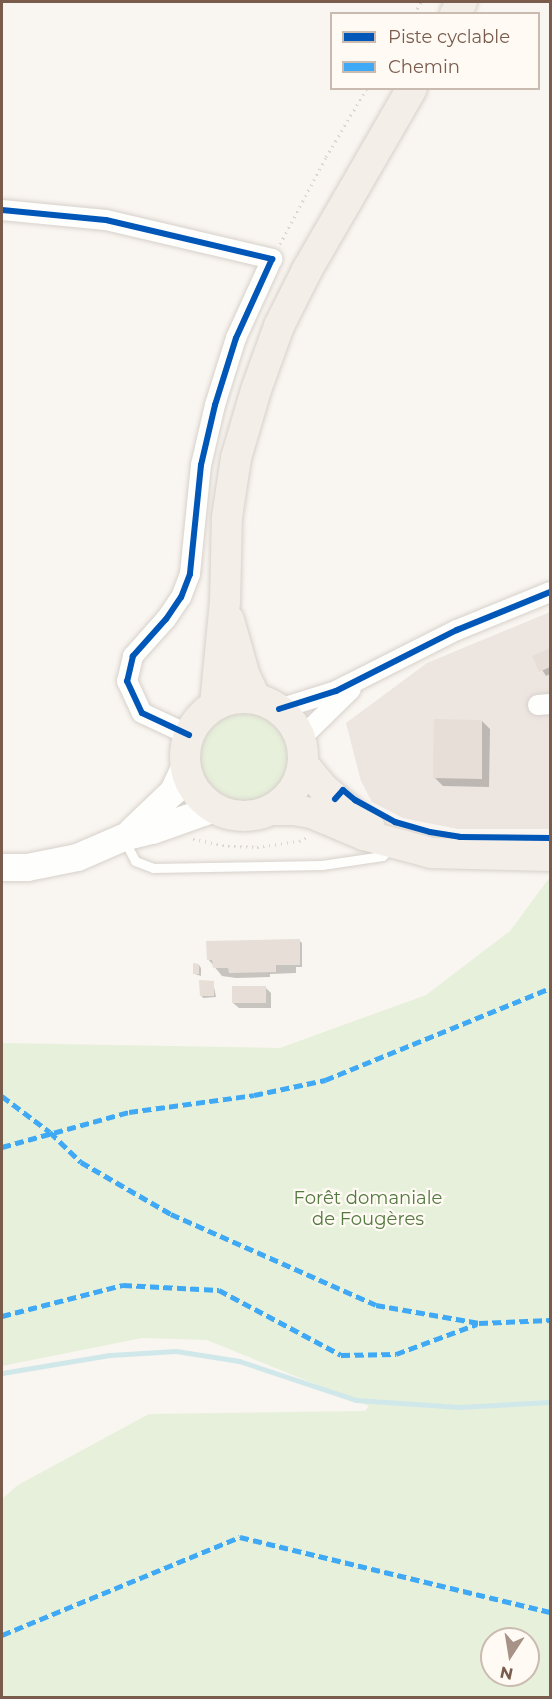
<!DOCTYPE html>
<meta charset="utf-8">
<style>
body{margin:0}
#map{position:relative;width:552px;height:1699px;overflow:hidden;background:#f9f5f0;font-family:Montserrat,sans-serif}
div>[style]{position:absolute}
.industrial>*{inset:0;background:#ede5e0}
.green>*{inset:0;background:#e7f0db}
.round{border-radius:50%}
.shadow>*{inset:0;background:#0003}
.stream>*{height:5px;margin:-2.5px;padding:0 2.5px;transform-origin:2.5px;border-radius:2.5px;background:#d0e8ea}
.building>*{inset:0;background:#e6ded7}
.path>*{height:3px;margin-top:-1.5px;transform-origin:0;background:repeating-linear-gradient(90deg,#dcd5d0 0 1.5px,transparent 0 6px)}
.roads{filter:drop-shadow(0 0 2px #d7d1cb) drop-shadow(0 0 2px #d7d1cb)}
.lane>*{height:9px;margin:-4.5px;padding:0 4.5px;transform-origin:4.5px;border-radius:4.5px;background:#fefefd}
.street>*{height:20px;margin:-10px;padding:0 10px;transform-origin:10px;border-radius:10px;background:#fefefd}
.secondary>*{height:27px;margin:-13.5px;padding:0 13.5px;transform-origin:13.5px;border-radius:13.5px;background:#fefefd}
.primary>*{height:30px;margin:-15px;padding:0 15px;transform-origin:15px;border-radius:15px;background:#f3eee8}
.primary>.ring{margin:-15px;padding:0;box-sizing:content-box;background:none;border:30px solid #f3eee8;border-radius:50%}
.quiet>*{height:4.5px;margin-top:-2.25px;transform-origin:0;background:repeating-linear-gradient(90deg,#3fa9f5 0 9px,transparent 0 13.5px)}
.cycleway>*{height:6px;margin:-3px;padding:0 3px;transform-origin:3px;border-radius:3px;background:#0057b8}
span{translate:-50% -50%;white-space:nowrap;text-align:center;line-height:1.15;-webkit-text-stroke:4.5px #fffaf3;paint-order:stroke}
.park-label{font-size:18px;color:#537a41}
.frame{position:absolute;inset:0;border:3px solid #7a5c4d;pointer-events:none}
.legend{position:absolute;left:330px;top:12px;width:210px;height:78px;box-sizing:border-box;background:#fffaf3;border:2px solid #cabbb1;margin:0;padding:8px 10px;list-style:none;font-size:18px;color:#7a5c4d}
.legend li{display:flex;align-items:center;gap:12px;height:30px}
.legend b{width:30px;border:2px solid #cabbb1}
.north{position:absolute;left:480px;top:1627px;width:60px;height:60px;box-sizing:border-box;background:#fffaf3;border:2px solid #cabbb1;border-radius:50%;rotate:192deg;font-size:16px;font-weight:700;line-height:24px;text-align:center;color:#7a5c4d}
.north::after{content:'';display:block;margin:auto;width:21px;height:27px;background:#a69286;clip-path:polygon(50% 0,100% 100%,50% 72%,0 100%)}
</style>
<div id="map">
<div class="industrial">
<div style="clip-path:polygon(550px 612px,550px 829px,458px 829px,403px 818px,372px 802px,361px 781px,346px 723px,427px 663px)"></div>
</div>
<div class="green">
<div class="round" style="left:197px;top:710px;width:94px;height:94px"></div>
<div style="clip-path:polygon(evenodd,550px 877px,550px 1697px,2px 1697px,2px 1499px,18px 1485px,149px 1414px,365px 1411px,369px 1406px,207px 1340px,142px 1338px,2px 1366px,2px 1043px,280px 1048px,426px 995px,510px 931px,550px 877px,492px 1639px,528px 1639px,528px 1675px,492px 1675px,492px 1639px)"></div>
</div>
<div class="shadow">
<div style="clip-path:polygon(550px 650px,550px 674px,546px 676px,534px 657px)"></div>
<div style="clip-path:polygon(482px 721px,490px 729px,489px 787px,443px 786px,434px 777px)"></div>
<div style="clip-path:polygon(299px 940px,302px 943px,302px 967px,296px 967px,296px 973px,270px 974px,270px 977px,236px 978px,222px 976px,208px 959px)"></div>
<div style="clip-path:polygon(199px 965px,201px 968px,201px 976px,195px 974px)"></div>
<div style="clip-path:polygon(213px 982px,216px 997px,203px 998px,201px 995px)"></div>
<div style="clip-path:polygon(265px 987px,271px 993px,271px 1008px,239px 1008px,233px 1003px)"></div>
</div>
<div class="stream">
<div style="left:2px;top:1373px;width:109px;rotate:-9.5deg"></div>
<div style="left:110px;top:1355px;width:66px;rotate:-3.5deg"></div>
<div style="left:176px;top:1351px;width:64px;rotate:9deg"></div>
<div style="left:239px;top:1361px;width:123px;rotate:18.4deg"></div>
<div style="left:356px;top:1400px;width:104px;rotate:3.9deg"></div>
<div style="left:460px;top:1407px;width:90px;rotate:-3.2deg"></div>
</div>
<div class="building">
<div style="clip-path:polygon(550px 648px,550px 667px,539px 672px,532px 656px)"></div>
<div style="clip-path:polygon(434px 719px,482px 720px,482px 779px,433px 778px)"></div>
<div style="clip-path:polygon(300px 939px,300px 965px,276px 965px,276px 972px,229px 973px,228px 968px,213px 968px,212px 960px,207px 960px,206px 941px)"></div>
<div style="clip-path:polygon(193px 963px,199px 964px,199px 974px,193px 974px)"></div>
<div style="clip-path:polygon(199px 980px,214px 981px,214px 996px,200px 996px)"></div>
<div style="clip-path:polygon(232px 986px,266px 986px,266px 1003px,232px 1003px)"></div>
</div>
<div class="path">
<div style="left:414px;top:14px;width:14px;rotate:-60deg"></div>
<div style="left:280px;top:244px;width:98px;rotate:-62.1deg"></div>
<div style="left:326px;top:157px;width:80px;rotate:-59.3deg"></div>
<div style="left:193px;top:839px;width:36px;rotate:11deg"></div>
<div style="left:228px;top:846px;width:29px;rotate:2deg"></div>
<div style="left:257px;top:847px;width:42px;rotate:-8.1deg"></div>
<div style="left:299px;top:841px;width:10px;rotate:-24deg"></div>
</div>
<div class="roads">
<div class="lane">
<div style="left:123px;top:838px;width:26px;rotate:62deg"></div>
<div style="left:135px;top:861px;width:19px;rotate:21deg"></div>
<div style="left:153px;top:868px;width:169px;rotate:-1deg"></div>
<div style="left:322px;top:865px;width:61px;rotate:-8.5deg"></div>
<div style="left:382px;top:856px;width:11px;rotate:-38deg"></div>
</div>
<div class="street">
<div style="left:2px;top:210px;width:104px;rotate:5.5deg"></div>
<div style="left:106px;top:220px;width:171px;rotate:13.2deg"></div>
<div style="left:272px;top:259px;width:87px;rotate:114.5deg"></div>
<div style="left:236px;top:338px;width:70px;rotate:107.4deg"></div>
<div style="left:215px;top:405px;width:62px;rotate:103.1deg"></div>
<div style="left:201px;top:465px;width:110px;rotate:95.8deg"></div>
<div style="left:190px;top:574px;width:25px;rotate:111deg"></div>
<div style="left:181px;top:597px;width:27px;rotate:124deg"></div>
<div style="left:166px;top:619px;width:50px;rotate:131.7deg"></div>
<div style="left:133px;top:656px;width:26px;rotate:103deg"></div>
<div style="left:127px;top:681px;width:35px;rotate:65deg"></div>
<div style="left:142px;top:713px;width:52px;rotate:25.1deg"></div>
<div style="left:538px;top:705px;width:12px;rotate:-5deg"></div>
<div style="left:279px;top:709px;width:60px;rotate:-17.5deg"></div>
<div style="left:336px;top:691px;width:136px;rotate:-26.8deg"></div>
<div style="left:457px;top:630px;width:100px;rotate:-22.2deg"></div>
<div style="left:300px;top:739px;width:71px;rotate:-44.4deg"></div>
</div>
<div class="secondary">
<div style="left:131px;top:831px;width:58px;rotate:-43.6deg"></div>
<div style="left:173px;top:791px;width:29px;rotate:-65deg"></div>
<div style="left:2px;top:867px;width:25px"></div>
<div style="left:27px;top:867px;width:51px;rotate:-11.3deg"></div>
<div style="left:77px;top:857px;width:50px;rotate:-23.5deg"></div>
<div style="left:123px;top:837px;width:30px;rotate:-14deg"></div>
<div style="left:152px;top:830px;width:66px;rotate:-19.5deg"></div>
</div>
<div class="primary">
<div style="left:455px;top:14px;width:14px;rotate:-60deg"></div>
<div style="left:229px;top:620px;width:58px;rotate:74.1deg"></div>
<div style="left:245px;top:676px;width:25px;rotate:64deg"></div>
<div class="ring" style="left:185px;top:698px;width:88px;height:88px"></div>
<div style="left:215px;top:705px;width:103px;rotate:-84.5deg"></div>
<div style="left:225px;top:602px;width:85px;rotate:-88.7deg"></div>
<div style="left:227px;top:517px;width:60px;rotate:-81.3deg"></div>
<div style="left:236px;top:458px;width:71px;rotate:-73.6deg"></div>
<div style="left:256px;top:390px;width:68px;rotate:-70.2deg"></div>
<div style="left:279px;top:326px;width:63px;rotate:-63.4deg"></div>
<div style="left:307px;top:270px;width:210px;rotate:-60deg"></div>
<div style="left:303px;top:764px;width:33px;rotate:50deg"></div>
<div style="left:324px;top:789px;width:60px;rotate:40.3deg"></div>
<div style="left:270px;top:810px;width:23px"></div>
<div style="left:293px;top:810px;width:18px;rotate:9deg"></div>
<div style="left:311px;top:813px;width:57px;rotate:22.5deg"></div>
<div style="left:364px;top:835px;width:69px;rotate:15deg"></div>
<div style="left:431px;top:853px;width:119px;rotate:1.4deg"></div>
</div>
</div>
<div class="quiet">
<div style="left:2px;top:1096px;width:60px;rotate:36.9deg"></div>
<div style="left:50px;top:1132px;width:43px;rotate:44.1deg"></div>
<div style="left:81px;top:1162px;width:104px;rotate:30deg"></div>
<div style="left:171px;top:1214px;width:224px;rotate:23.9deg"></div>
<div style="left:376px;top:1305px;width:105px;rotate:9.9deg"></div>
<div style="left:479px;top:1323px;width:71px;rotate:-2.4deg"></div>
<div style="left:2px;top:1147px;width:132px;rotate:-15.4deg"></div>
<div style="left:129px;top:1112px;width:126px;rotate:-7.7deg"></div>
<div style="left:254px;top:1095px;width:73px;rotate:-11.9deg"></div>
<div style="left:325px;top:1080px;width:243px;rotate:-22.2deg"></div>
<div style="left:2px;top:1316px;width:125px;rotate:-14.4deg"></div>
<div style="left:123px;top:1285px;width:96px;rotate:3deg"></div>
<div style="left:219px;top:1290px;width:138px;rotate:28deg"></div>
<div style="left:341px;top:1355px;width:55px;rotate:-1deg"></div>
<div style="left:396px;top:1354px;width:86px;rotate:-20.3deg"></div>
<div style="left:2px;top:1635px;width:257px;rotate:-22.4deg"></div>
<div style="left:240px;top:1537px;width:319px;rotate:13.6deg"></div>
</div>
<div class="cycleway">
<div style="left:2px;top:210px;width:104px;rotate:5.5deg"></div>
<div style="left:106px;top:220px;width:171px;rotate:13.2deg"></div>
<div style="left:272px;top:259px;width:87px;rotate:114.5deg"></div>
<div style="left:236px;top:338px;width:70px;rotate:107.4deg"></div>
<div style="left:215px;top:405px;width:62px;rotate:103.1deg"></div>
<div style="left:201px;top:465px;width:110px;rotate:95.8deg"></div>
<div style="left:190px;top:574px;width:25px;rotate:111deg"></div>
<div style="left:181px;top:597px;width:27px;rotate:124deg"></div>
<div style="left:166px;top:619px;width:50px;rotate:131.7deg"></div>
<div style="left:133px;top:656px;width:26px;rotate:103deg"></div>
<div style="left:127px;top:681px;width:35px;rotate:65deg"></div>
<div style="left:142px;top:713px;width:52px;rotate:25.1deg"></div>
<div style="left:279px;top:709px;width:60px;rotate:-17.5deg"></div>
<div style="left:336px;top:691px;width:136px;rotate:-26.8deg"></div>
<div style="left:457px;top:630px;width:100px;rotate:-22.2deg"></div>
<div style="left:335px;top:799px;width:12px;rotate:-48deg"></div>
<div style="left:343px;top:790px;width:16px;rotate:40deg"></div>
<div style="left:355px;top:800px;width:46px;rotate:28.8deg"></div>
<div style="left:395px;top:822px;width:36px;rotate:16deg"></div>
<div style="left:430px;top:832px;width:30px;rotate:9deg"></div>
<div style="left:460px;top:837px;width:90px;rotate:0.6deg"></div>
</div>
<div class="park-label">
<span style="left:368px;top:1209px">Forêt domaniale<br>de Fougères</span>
</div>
<div class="frame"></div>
<ul class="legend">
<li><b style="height:8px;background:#0057b8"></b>Piste cyclable</li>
<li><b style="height:8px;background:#3fa9f5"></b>Chemin</li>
</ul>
<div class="north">N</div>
</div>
